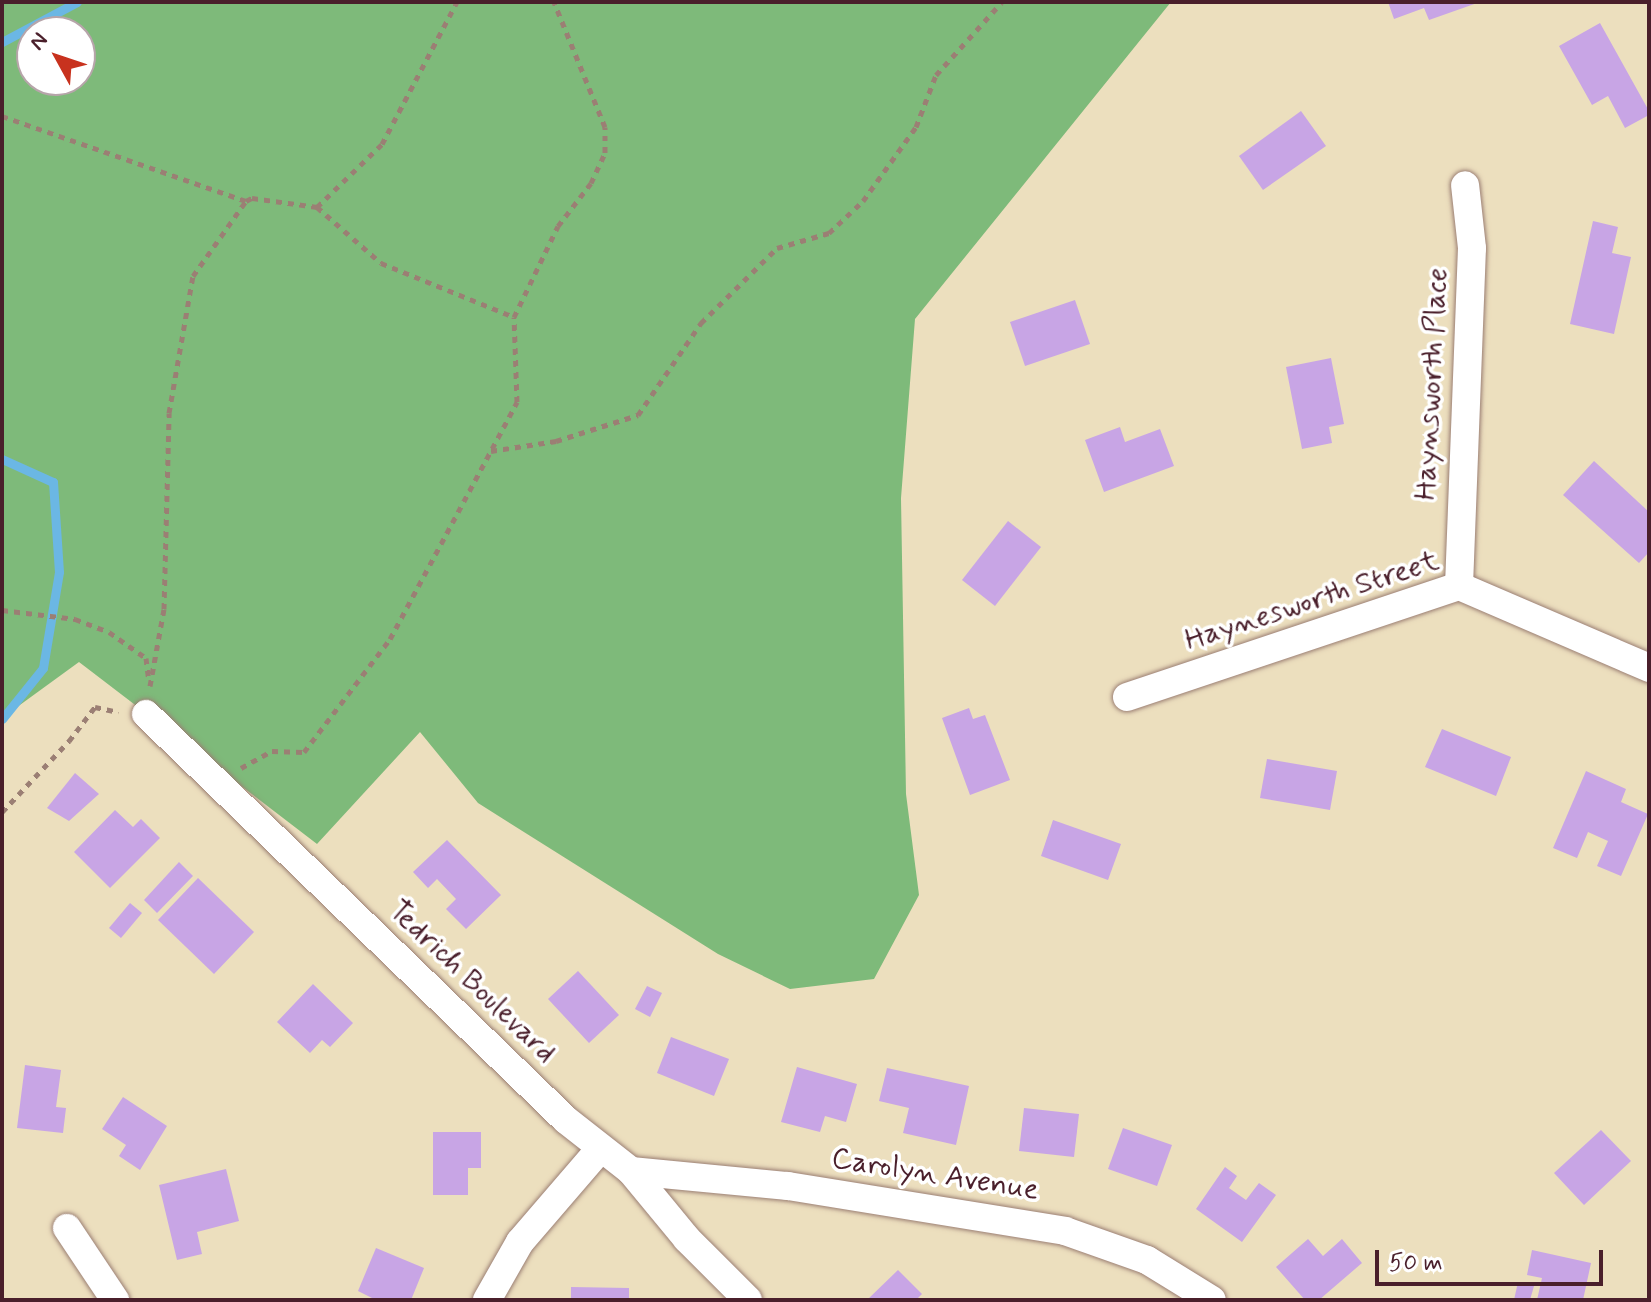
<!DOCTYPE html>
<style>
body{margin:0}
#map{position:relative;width:1651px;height:1302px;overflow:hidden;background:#ecdfbe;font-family:Mynerve,sans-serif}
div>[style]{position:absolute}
.forest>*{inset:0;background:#7eba7a}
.stream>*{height:9px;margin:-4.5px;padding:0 4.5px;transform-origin:4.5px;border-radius:4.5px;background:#6bb7e4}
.building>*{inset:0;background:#c8a5e5}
.path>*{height:5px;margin-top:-2.5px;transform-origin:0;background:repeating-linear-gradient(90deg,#9b7f74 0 6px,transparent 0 12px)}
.roads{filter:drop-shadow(0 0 2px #9b7f74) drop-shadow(0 0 2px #9b7f74)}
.minor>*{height:28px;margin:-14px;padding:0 14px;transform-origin:14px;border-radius:14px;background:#fff}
span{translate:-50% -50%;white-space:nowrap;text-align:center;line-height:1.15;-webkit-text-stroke:7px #fff;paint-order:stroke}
.street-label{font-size:30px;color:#4a1f2b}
.frame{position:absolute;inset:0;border:4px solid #4a1f2b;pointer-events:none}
.north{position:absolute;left:16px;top:16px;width:80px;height:80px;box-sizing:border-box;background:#fff;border:2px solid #b7a5aa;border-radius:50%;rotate:310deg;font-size:22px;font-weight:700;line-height:32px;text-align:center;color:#4a1f2b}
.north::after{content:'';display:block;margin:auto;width:28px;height:36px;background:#c8321e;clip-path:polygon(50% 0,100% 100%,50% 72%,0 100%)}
.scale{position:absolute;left:1375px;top:1250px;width:228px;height:36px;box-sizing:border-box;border:4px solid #4a1f2b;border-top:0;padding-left:10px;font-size:24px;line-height:28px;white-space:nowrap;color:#4a1f2b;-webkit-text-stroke:6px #fff;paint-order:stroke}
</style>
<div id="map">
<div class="forest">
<div style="clip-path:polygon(evenodd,2px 2px,1171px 2px,915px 319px,901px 498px,906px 794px,919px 895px,874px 979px,790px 989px,718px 954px,478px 803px,420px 732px,317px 844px,79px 662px,2px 718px,2px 2px,32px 32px,80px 32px,80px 80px,32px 80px,32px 32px)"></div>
</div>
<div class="stream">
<div style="left:2px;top:42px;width:85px;rotate:-28.1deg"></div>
<div style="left:2px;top:459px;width:56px;rotate:24.3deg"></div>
<div style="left:53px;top:482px;width:90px;rotate:86.2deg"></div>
<div style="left:59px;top:572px;width:97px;rotate:99.5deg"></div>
<div style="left:43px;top:668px;width:65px;rotate:128.8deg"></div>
</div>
<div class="building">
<div style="clip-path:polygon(1388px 2px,1480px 2px,1429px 20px,1424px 8px,1394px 19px)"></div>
<div style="clip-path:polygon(1600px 23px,1649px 111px,1649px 115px,1625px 128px,1608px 96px,1592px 105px,1559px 46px)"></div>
<div style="clip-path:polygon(1301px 111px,1326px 146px,1263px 190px,1239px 156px)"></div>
<div style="clip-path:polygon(1593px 221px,1618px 227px,1612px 253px,1631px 257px,1614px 334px,1570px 324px)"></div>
<div style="clip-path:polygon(1075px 300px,1090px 344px,1025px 366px,1010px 322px)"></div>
<div style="clip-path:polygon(1331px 358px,1344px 424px,1329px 427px,1332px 443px,1302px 449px,1286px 367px)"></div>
<div style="clip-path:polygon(1120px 427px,1125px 442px,1160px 429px,1174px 466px,1104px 492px,1085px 440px)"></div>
<div style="clip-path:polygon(1594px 461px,1649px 512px,1649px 552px,1639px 563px,1563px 495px)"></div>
<div style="clip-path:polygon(1008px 521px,1041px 547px,995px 606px,962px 580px)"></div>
<div style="clip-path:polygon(969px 708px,973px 719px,985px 715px,1010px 780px,970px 795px,942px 718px)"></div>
<div style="clip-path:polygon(1442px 729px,1511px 757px,1496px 796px,1425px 767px)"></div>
<div style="clip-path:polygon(1267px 759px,1337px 771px,1330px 810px,1260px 798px)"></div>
<div style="clip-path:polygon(1586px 771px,1626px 789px,1621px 802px,1648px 814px,1621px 876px,1597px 866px,1608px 841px,1588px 832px,1577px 858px,1553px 848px)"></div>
<div style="clip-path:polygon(75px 773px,99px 794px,69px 821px,47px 808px)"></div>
<div style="clip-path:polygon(115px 810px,133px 827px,141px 819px,160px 838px,110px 888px,74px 852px)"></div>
<div style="clip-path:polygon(1053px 820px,1121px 844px,1108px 880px,1041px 856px)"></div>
<div style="clip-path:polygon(447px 840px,501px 895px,466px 929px,446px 909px,456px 899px,437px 879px,428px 888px,413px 872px)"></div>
<div style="clip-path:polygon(179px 862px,193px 876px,157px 913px,144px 900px)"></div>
<div style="clip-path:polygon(198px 878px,254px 932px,214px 974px,158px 920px)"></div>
<div style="clip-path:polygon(130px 903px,142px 913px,121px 938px,109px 928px)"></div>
<div style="clip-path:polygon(578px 971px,619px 1015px,589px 1043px,548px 999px)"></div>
<div style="clip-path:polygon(313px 984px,353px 1023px,330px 1047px,322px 1040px,310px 1053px,277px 1022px)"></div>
<div style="clip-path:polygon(647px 986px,662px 993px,650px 1017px,635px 1009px)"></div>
<div style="clip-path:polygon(671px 1037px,729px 1059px,714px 1096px,657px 1073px)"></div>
<div style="clip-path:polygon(25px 1065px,61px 1070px,56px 1107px,66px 1108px,63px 1133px,17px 1128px)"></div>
<div style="clip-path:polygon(797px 1067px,857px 1084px,846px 1122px,825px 1116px,820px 1132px,781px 1122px)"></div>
<div style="clip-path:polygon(887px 1068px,969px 1086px,956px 1145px,903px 1133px,909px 1108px,879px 1101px)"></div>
<div style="clip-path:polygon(123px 1097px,167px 1126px,140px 1170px,119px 1156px,126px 1145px,102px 1129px)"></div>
<div style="clip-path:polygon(1024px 1108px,1079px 1114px,1074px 1157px,1019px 1151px)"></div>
<div style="clip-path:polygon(1123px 1128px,1172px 1145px,1157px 1186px,1108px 1169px)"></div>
<div style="clip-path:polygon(1601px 1130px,1631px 1161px,1584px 1205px,1554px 1173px)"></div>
<div style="clip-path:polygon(433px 1132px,481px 1132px,481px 1168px,468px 1168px,468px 1195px,433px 1195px)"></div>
<div style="clip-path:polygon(1225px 1167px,1237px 1176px,1229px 1188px,1246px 1200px,1259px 1183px,1276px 1195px,1242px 1242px,1196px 1209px)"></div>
<div style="clip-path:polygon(226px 1169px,239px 1221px,197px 1232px,202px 1254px,177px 1260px,159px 1185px)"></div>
<div style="clip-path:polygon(1308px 1239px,1323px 1256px,1342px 1239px,1362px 1263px,1319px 1300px,1305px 1300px,1276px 1267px)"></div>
<div style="clip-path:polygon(376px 1248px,424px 1268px,411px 1300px,376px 1300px,358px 1291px)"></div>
<div style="clip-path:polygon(1532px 1250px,1591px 1263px,1583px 1300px,1537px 1300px,1542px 1278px,1527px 1275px)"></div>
<div style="clip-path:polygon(898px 1270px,922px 1294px,916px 1300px,867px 1300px)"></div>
<div style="clip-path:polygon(1518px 1282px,1534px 1286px,1530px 1300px,1514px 1300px)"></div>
<div style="clip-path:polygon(571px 1287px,629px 1288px,629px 1300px,571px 1300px)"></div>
</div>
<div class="path">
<div style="left:2px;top:116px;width:258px;rotate:19.2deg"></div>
<div style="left:317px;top:207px;width:91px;rotate:-44.1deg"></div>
<div style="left:382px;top:144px;width:161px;rotate:-62.2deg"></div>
<div style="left:491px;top:451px;width:66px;rotate:-8.7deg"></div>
<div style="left:556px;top:441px;width:86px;rotate:-17.6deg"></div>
<div style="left:638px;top:415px;width:112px;rotate:-55.6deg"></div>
<div style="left:701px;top:323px;width:107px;rotate:-44.6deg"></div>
<div style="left:777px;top:248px;width:54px;rotate:-16.1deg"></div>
<div style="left:829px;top:233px;width:47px;rotate:-43.3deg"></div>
<div style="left:863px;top:201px;width:91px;rotate:-54.4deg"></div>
<div style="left:916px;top:127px;width:56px;rotate:-69deg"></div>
<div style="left:936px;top:75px;width:98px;rotate:-47.9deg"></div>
<div style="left:2px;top:610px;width:74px;rotate:7deg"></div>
<div style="left:75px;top:619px;width:36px;rotate:21deg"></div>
<div style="left:109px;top:632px;width:45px;rotate:35.1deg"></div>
<div style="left:146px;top:658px;width:23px;rotate:83deg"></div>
<div style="left:150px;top:686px;width:78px;rotate:-79.7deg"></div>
<div style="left:164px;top:609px;width:196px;rotate:-88.5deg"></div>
<div style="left:169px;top:413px;width:139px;rotate:-80.1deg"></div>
<div style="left:193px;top:276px;width:92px;rotate:-54.8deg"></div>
<div style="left:246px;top:201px;width:7px;rotate:-27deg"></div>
<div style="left:252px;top:198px;width:66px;rotate:7.9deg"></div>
<div style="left:317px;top:207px;width:85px;rotate:41.2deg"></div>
<div style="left:381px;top:263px;width:144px;rotate:22.1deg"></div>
<div style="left:514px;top:317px;width:101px;rotate:-64.2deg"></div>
<div style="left:558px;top:226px;width:54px;rotate:-52.5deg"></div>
<div style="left:591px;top:183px;width:33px;rotate:-65deg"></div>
<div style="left:605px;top:153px;width:26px;rotate:-90deg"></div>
<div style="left:605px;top:127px;width:135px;rotate:-112.2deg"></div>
<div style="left:241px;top:768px;width:35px;rotate:-29deg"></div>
<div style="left:272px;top:751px;width:32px;rotate:2deg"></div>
<div style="left:304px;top:752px;width:142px;rotate:-52.7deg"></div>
<div style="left:390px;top:639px;width:269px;rotate:-61.8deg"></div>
<div style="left:517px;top:402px;width:85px;rotate:-92deg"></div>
<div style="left:2px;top:812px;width:98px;rotate:-46.7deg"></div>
<div style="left:69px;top:741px;width:43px;rotate:-52.6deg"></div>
<div style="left:95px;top:707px;width:24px;rotate:12deg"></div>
</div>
<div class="roads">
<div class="minor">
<div style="left:1459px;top:586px;width:338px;rotate:-87.8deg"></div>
<div style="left:1472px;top:248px;width:63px;rotate:-96.3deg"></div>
<div style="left:1127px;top:697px;width:350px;rotate:-18.5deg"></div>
<div style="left:1459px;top:586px;width:207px;rotate:23.3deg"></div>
<div style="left:146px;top:714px;width:584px;rotate:44.03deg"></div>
<div style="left:566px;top:1120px;width:83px;rotate:38.1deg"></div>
<div style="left:631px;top:1171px;width:88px;rotate:50.5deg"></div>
<div style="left:687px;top:1239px;width:86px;rotate:45deg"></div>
<div style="left:631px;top:1171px;width:158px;rotate:5.5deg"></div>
<div style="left:788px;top:1186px;width:281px;rotate:9.2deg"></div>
<div style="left:1065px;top:1231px;width:87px;rotate:19.5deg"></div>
<div style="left:1147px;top:1260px;width:76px;rotate:31.6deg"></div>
<div style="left:67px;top:1228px;width:87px;rotate:56.3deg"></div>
<div style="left:487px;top:1300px;width:67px;rotate:-60.4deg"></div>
<div style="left:520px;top:1242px;width:123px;rotate:-49.3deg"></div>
</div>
</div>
<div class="street-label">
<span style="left:1432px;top:384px;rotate:-87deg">Haynsworth Place</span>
<span style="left:1312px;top:601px;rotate:-18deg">Haynesworth Street</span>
<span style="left:472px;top:982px;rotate:44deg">Tedrich Boulevard</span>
<span style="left:935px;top:1175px;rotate:9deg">Carolyn Avenue</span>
</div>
<div class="frame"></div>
<div class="north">N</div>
<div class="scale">50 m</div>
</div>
